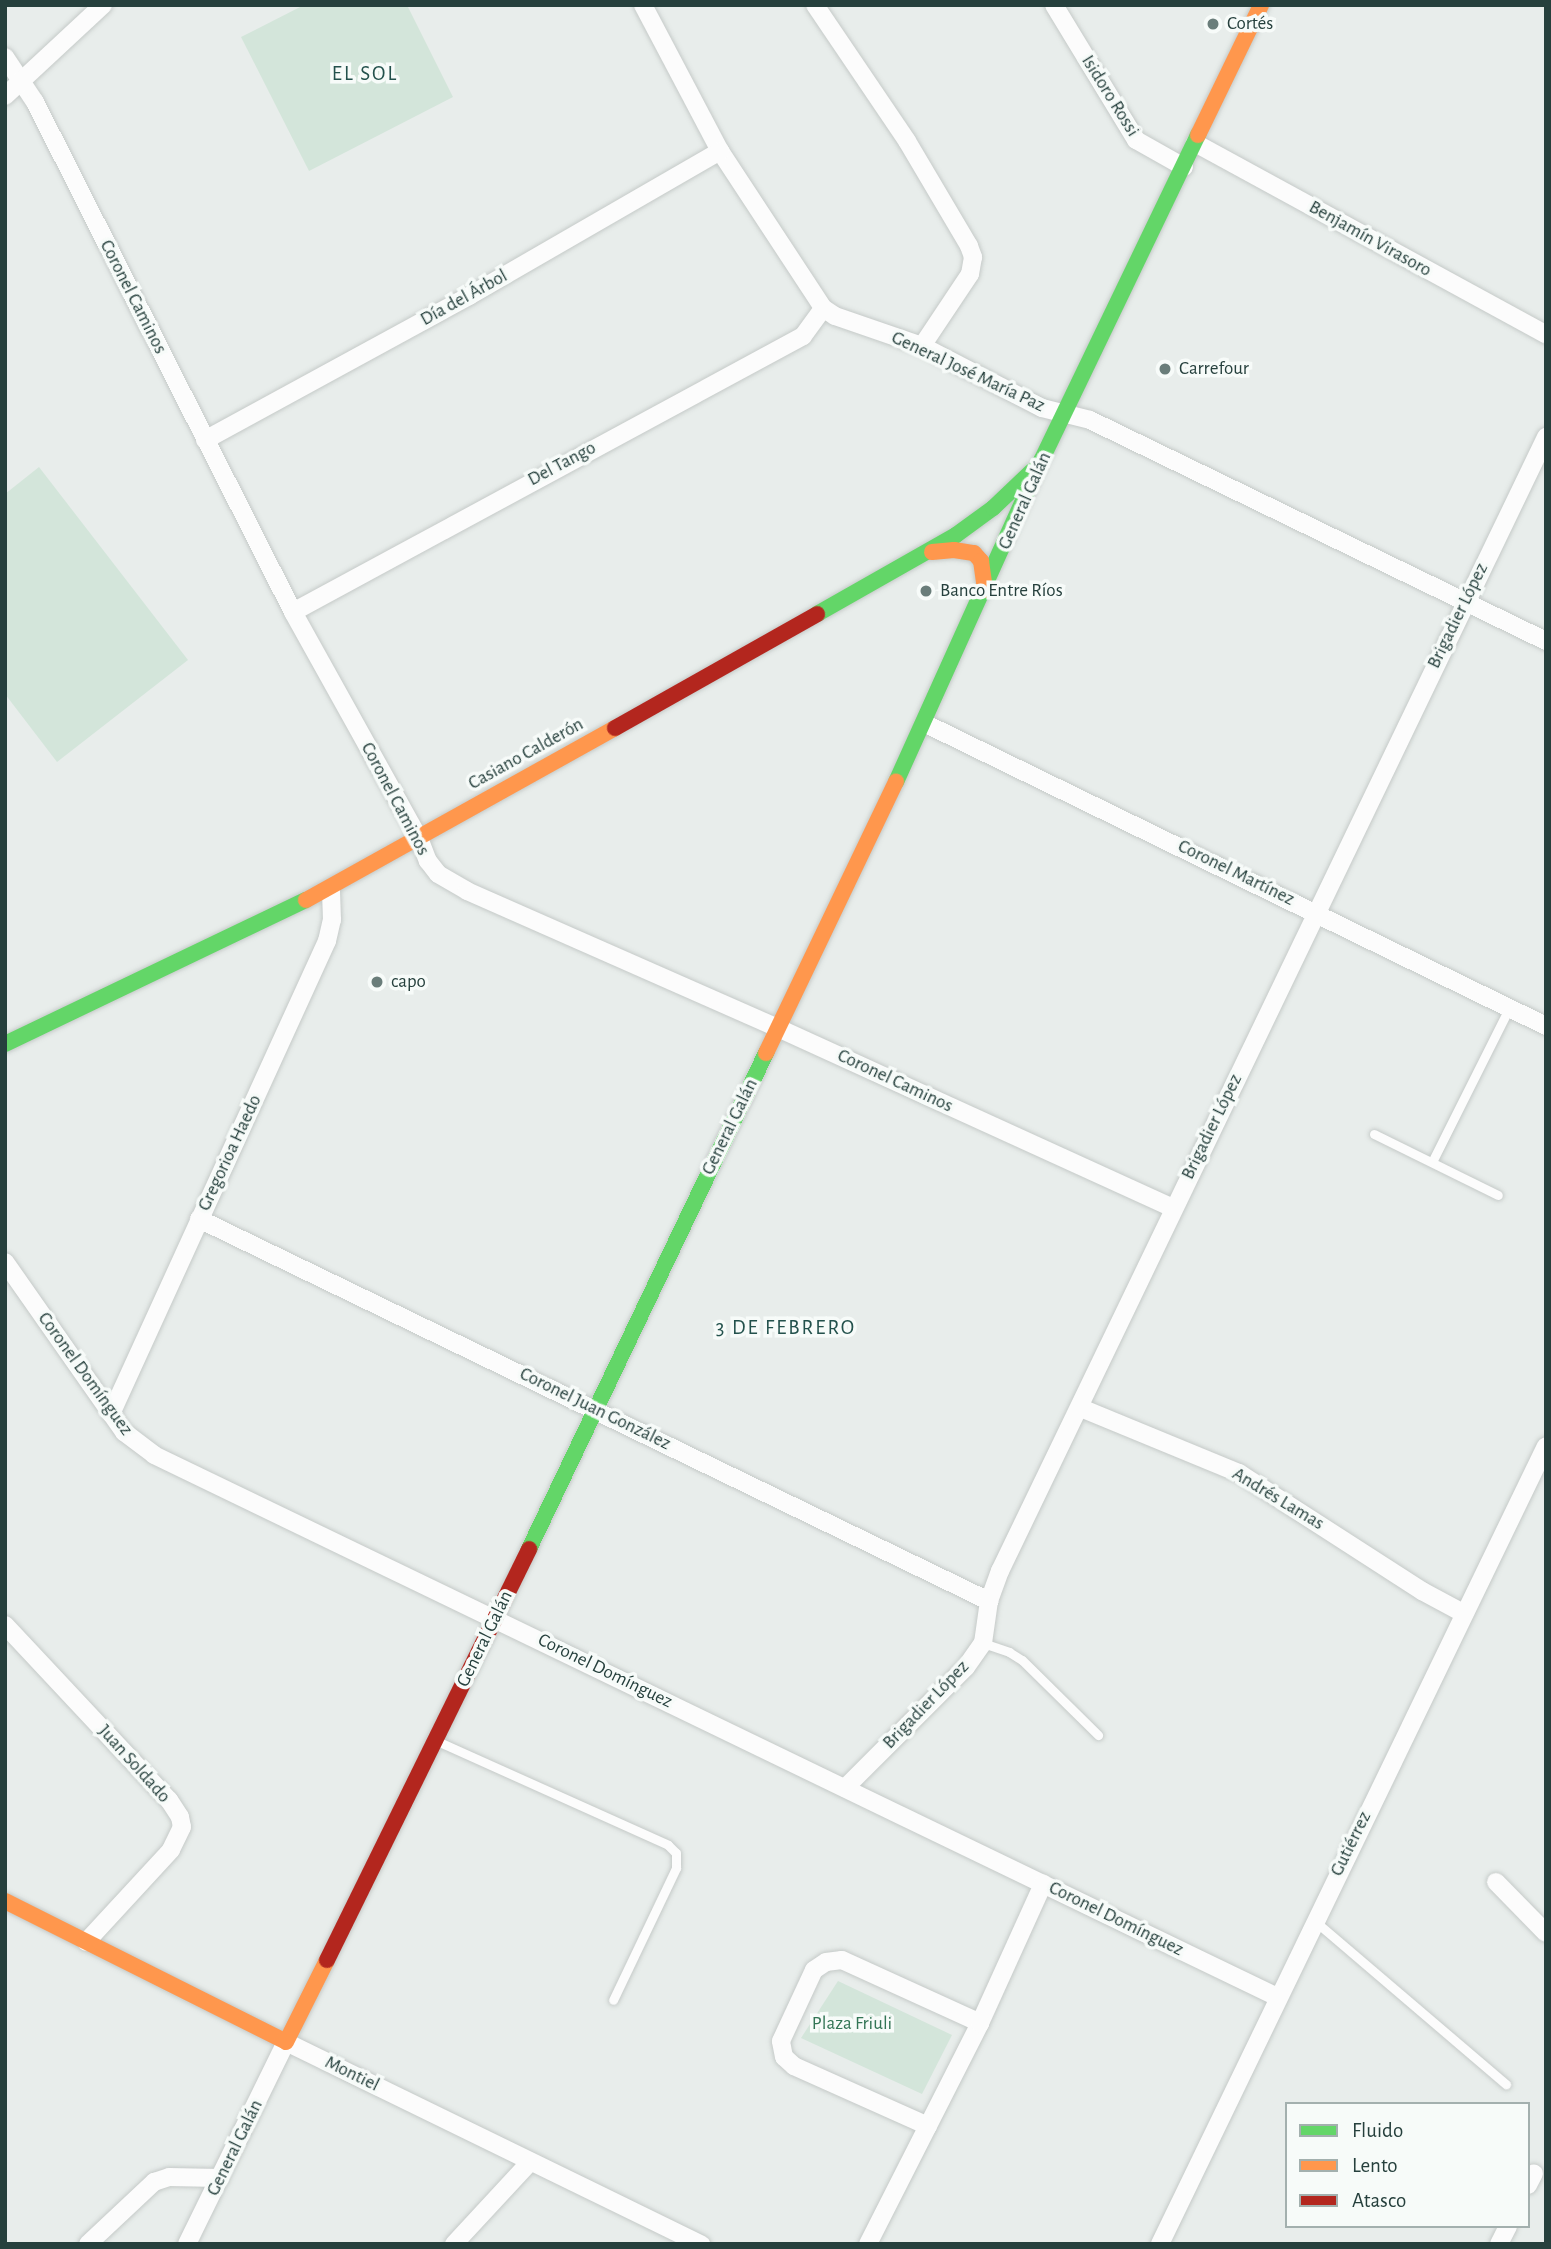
<!DOCTYPE html>
<meta charset="utf-8">
<style>
body{margin:0}
#map{position:relative;width:1551px;height:2249px;overflow:hidden;background:#e8edeb;font-family:"Alegreya Sans",sans-serif}
div>[style]{position:absolute}
.green>*{inset:0;background:#d3e5da}
.roads{filter:drop-shadow(0 0 2px #c5cac8) drop-shadow(0 0 2px #c5cac8)}
.lane>*{height:9px;margin:-4.5px;padding:0 4.5px;transform-origin:4.5px;border-radius:4.5px;background:#fcfcfc}
.street>*{height:18px;margin:-9px;padding:0 9px;transform-origin:9px;border-radius:9px;background:#fcfcfc}
.fast>*{height:16px;margin:-8px;padding:0 8px;transform-origin:8px;border-radius:8px;background:#63d668}
.slow>*{height:16px;margin:-8px;padding:0 8px;transform-origin:8px;border-radius:8px;background:#ff974d}
.jam>*{height:16px;margin:-8px;padding:0 8px;transform-origin:8px;border-radius:8px;background:#b3261e}
.dots>*{width:19px;height:19px;translate:-50% -50%;box-sizing:border-box;border:4px solid #f7fbf9;border-radius:50%}
span{translate:-50% -50%;white-space:nowrap;text-align:center;line-height:1.15;-webkit-text-stroke:7px #f7fbf9;paint-order:stroke}
.poi-label{font-size:19px;color:#26403d}
.left{translate:0 -50%;text-align:left}
.street-label{font-size:19px;color:#26403d}
.park-label{font-size:19px;color:#327555}
.neighbourhood-label{font-size:21px;color:#23514c;letter-spacing:2px}
.frame{position:absolute;inset:0;border:7px solid #26403d;pointer-events:none}
.legend{position:absolute;left:1285px;top:2102px;width:245px;height:126px;box-sizing:border-box;background:#f7fbf9;border:2px solid #a3b0ae;margin:0;padding:9px 12px;list-style:none;font-size:21px;color:#26403d}
.legend li{display:flex;align-items:center;gap:14px;height:35px}
.legend b{width:35px;border:2px solid #a3b0ae}
</style>
<div id="map">
<div class="green">
<div style="clip-path:polygon(304px 5px,407px 5px,453px 97px,309px 171px,241px 37px)"></div>
<div style="clip-path:polygon(39px 467px,188px 660px,57px 762px,5px 694px,5px 494px)"></div>
<div style="clip-path:polygon(838px 1981px,952px 2035px,922px 2094px,801px 2038px)"></div>
</div>
<div class="roads">
<div class="lane">
<div style="left:1374px;top:1134px;width:138px;rotate:26.2deg"></div>
<div style="left:1432px;top:1162px;width:172px;rotate:-63.4deg"></div>
<div style="left:983px;top:1643px;width:28px;rotate:19deg"></div>
<div style="left:1009px;top:1652px;width:15px;rotate:32deg"></div>
<div style="left:1022px;top:1660px;width:107px;rotate:44.6deg"></div>
<div style="left:437px;top:1741px;width:253px;rotate:24.2deg"></div>
<div style="left:668px;top:1845px;width:11px;rotate:45deg"></div>
<div style="left:676px;top:1853px;width:15px;rotate:90deg"></div>
<div style="left:676px;top:1868px;width:146px;rotate:115.5deg"></div>
<div style="left:1316px;top:1922px;width:250px;rotate:40.5deg"></div>
</div>
<div class="street">
<div style="left:643px;top:5px;width:165px;rotate:62.2deg"></div>
<div style="left:720px;top:151px;width:188px;rotate:56.7deg"></div>
<div style="left:823px;top:308px;width:14px;rotate:34deg"></div>
<div style="left:835px;top:316px;width:92px;rotate:19deg"></div>
<div style="left:922px;top:346px;width:135px;rotate:27.3deg"></div>
<div style="left:1042px;top:408px;width:49px;rotate:14deg"></div>
<div style="left:1090px;top:420px;width:507px;rotate:25.86deg"></div>
<div style="left:815px;top:5px;width:164px;rotate:55.9deg"></div>
<div style="left:907px;top:141px;width:122px;rotate:59.4deg"></div>
<div style="left:969px;top:246px;width:12px;rotate:70deg"></div>
<div style="left:973px;top:257px;width:17px;rotate:100deg"></div>
<div style="left:970px;top:274px;width:87px;rotate:123.7deg"></div>
<div style="left:1054px;top:5px;width:158px;rotate:58.7deg"></div>
<div style="left:1136px;top:140px;width:55px;rotate:29.4deg"></div>
<div style="left:5px;top:57px;width:54px;rotate:56.3deg"></div>
<div style="left:35px;top:102px;width:572px;rotate:63.17deg"></div>
<div style="left:293px;top:612px;width:259px;rotate:60.9deg"></div>
<div style="left:419px;top:838px;width:25px;rotate:69deg"></div>
<div style="left:428px;top:861px;width:16px;rotate:52deg"></div>
<div style="left:438px;top:874px;width:34px;rotate:30deg"></div>
<div style="left:467px;top:891px;width:340px;rotate:23.8deg"></div>
<div style="left:778px;top:1028px;width:434px;rotate:24.5deg"></div>
<div style="left:5px;top:96px;width:134px;rotate:-42.9deg"></div>
<div style="left:1195px;top:143px;width:400px;rotate:28.6deg"></div>
<div style="left:205px;top:440px;width:301px;rotate:-28.6deg"></div>
<div style="left:469px;top:296px;width:290px;rotate:-30deg"></div>
<div style="left:293px;top:612px;width:580px;rotate:-28.42deg"></div>
<div style="left:803px;top:336px;width:34px;rotate:-54deg"></div>
<div style="left:924px;top:723px;width:692px;rotate:25.97deg"></div>
<div style="left:199px;top:1219px;width:878px;rotate:25.81deg"></div>
<div style="left:5px;top:1262px;width:208px;rotate:55deg"></div>
<div style="left:124px;top:1432px;width:38px;rotate:37deg"></div>
<div style="left:154px;top:1455px;width:1247px;rotate:25.76deg"></div>
<div style="left:1081px;top:1408px;width:171px;rotate:22.4deg"></div>
<div style="left:1239px;top:1473px;width:218px;rotate:32.8deg"></div>
<div style="left:1422px;top:1591px;width:47px;rotate:28.2deg"></div>
<div style="left:111px;top:1414px;width:520px;rotate:-65.46deg"></div>
<div style="left:327px;top:941px;width:22px;rotate:-77deg"></div>
<div style="left:332px;top:920px;width:32px;rotate:-92deg"></div>
<div style="left:5px;top:1625px;width:240px;rotate:46.9deg"></div>
<div style="left:169px;top:1800px;width:20px;rotate:57deg"></div>
<div style="left:180px;top:1817px;width:10px;rotate:79deg"></div>
<div style="left:182px;top:1827px;width:25px;rotate:116deg"></div>
<div style="left:171px;top:1850px;width:125px;rotate:132.7deg"></div>
<div style="left:845px;top:1788px;width:171px;rotate:-45deg"></div>
<div style="left:966px;top:1667px;width:29px;rotate:-55deg"></div>
<div style="left:983px;top:1643px;width:42px;rotate:-81.9deg"></div>
<div style="left:989px;top:1601px;width:32px;rotate:-70deg"></div>
<div style="left:1000px;top:1571px;width:1259px;rotate:-64.29deg"></div>
<div style="left:1496px;top:1882px;width:71px;rotate:45.6deg"></div>
<div style="left:928px;top:2126px;width:147px;rotate:-155.9deg"></div>
<div style="left:794px;top:2066px;width:13px;rotate:-138deg"></div>
<div style="left:784px;top:2057px;width:16px;rotate:-101deg"></div>
<div style="left:781px;top:2041px;width:78px;rotate:-65.1deg"></div>
<div style="left:814px;top:1970px;width:14px;rotate:-34deg"></div>
<div style="left:826px;top:1962px;width:16px;rotate:-7deg"></div>
<div style="left:842px;top:1960px;width:152px;rotate:24.5deg"></div>
<div style="left:1528px;top:2185px;width:13px;rotate:-63deg"></div>
<div style="left:88px;top:2244px;width:91px;rotate:-43.2deg"></div>
<div style="left:154px;top:2182px;width:16px;rotate:-18deg"></div>
<div style="left:169px;top:2177px;width:51px;rotate:1.1deg"></div>
<div style="left:187px;top:2244px;width:225px;rotate:-63.9deg"></div>
<div style="left:286px;top:2042px;width:462px;rotate:26deg"></div>
<div style="left:454px;top:2244px;width:112px;rotate:-47.2deg"></div>
<div style="left:868px;top:2244px;width:248px;rotate:-63.1deg"></div>
<div style="left:980px;top:2023px;width:153px;rotate:-65.6deg"></div>
<div style="left:1160px;top:2244px;width:886px;rotate:-64.19deg"></div>
<div style="left:1499px;top:2244px;width:20px;rotate:-63deg"></div>
</div>
<div class="fast">
<div style="left:817px;top:614px;width:160px;rotate:-29.6deg"></div>
<div style="left:956px;top:535px;width:46px;rotate:-36.1deg"></div>
<div style="left:993px;top:508px;width:54px;rotate:-43.5deg"></div>
<div style="left:896px;top:782px;width:354px;rotate:-65.7deg"></div>
<div style="left:1042px;top:459px;width:360px;rotate:-64.3deg"></div>
<div style="left:5px;top:1044px;width:334px;rotate:-25.6deg"></div>
<div style="left:529px;top:1549px;width:550px;rotate:-64.46deg"></div>
</div>
<div class="slow">
<div style="left:1198px;top:135px;width:144px;rotate:-64.1deg"></div>
<div style="left:932px;top:552px;width:22px;rotate:-5deg"></div>
<div style="left:954px;top:550px;width:20px;rotate:9deg"></div>
<div style="left:974px;top:553px;width:11px;rotate:49deg"></div>
<div style="left:981px;top:561px;width:29px;rotate:82deg"></div>
<div style="left:306px;top:900px;width:354px;rotate:-29.1deg"></div>
<div style="left:766px;top:1053px;width:301px;rotate:-64.4deg"></div>
<div style="left:5px;top:1901px;width:314px;rotate:26.6deg"></div>
<div style="left:286px;top:2042px;width:92px;rotate:-63.4deg"></div>
</div>
<div class="jam">
<div style="left:615px;top:728px;width:232px;rotate:-29.4deg"></div>
<div style="left:327px;top:1960px;width:458px;rotate:-63.8deg"></div>
</div>
</div>
<div class="dots">
<div style="left:1213px;top:24px;background:#6a7d7a"></div>
<div style="left:1165px;top:369px;background:#6a7d7a"></div>
<div style="left:926px;top:591px;background:#6a7d7a"></div>
<div style="left:377px;top:982px;background:#6a7d7a"></div>
</div>
<div class="poi-label">
<span class="left" style="left:1227px;top:24px">Cortés</span>
<span class="left" style="left:1179px;top:369px">Carrefour</span>
<span class="left" style="left:940px;top:591px">Banco Entre Ríos</span>
<span class="left" style="left:391px;top:982px">capo</span>
</div>
<div class="street-label">
<span style="left:1110px;top:96px;rotate:58deg">Isidoro Rossi</span>
<span style="left:1370px;top:239px;rotate:29deg">Benjamín Virasoro</span>
<span style="left:133px;top:297px;rotate:63deg">Coronel Caminos</span>
<span style="left:464px;top:298px;rotate:-29deg">Día del Árbol</span>
<span style="left:968px;top:372px;rotate:25deg">General José María Paz</span>
<span style="left:562px;top:464px;rotate:-28deg">Del Tango</span>
<span style="left:1025px;top:501px;rotate:-66deg">General Galán</span>
<span style="left:1458px;top:616px;rotate:-64deg">Brigadier López</span>
<span style="left:526px;top:754px;rotate:-29deg">Casiano Calderón</span>
<span style="left:395px;top:799px;rotate:62deg">Coronel Caminos</span>
<span style="left:1236px;top:873px;rotate:26deg">Coronel Martínez</span>
<span style="left:895px;top:1081px;rotate:25deg">Coronel Caminos</span>
<span style="left:730px;top:1127px;rotate:-64deg">General Galán</span>
<span style="left:1212px;top:1127px;rotate:-64deg">Brigadier López</span>
<span style="left:230px;top:1153px;rotate:-65deg">Gregorioa Haedo</span>
<span style="left:85px;top:1374px;rotate:54deg">Coronel Domínguez</span>
<span style="left:595px;top:1409px;rotate:26deg">Coronel Juan González</span>
<span style="left:1278px;top:1499px;rotate:31deg">Andrés Lamas</span>
<span style="left:485px;top:1639px;rotate:-64deg">General Galán</span>
<span style="left:605px;top:1671px;rotate:26deg">Coronel Domínguez</span>
<span style="left:926px;top:1705px;rotate:-46deg">Brigadier López</span>
<span style="left:134px;top:1764px;rotate:48deg">Juan Soldado</span>
<span style="left:1351px;top:1844px;rotate:-64deg">Gutiérrez</span>
<span style="left:1116px;top:1919px;rotate:26deg">Coronel Domínguez</span>
<span style="left:352px;top:2074px;rotate:26deg">Montiel</span>
<span style="left:235px;top:2148px;rotate:-64deg">General Galán</span>
</div>
<div class="park-label">
<span style="left:852px;top:2024px">Plaza Friuli</span>
</div>
<div class="neighbourhood-label">
<span style="left:365px;top:74px">EL SOL</span>
<span style="left:786px;top:1328px">3 DE FEBRERO</span>
</div>
<div class="frame"></div>
<ul class="legend">
<li><b style="height:9px;background:#63d668"></b>Fluido</li>
<li><b style="height:9px;background:#ff974d"></b>Lento</li>
<li><b style="height:9px;background:#b3261e"></b>Atasco</li>
</ul>
</div>
